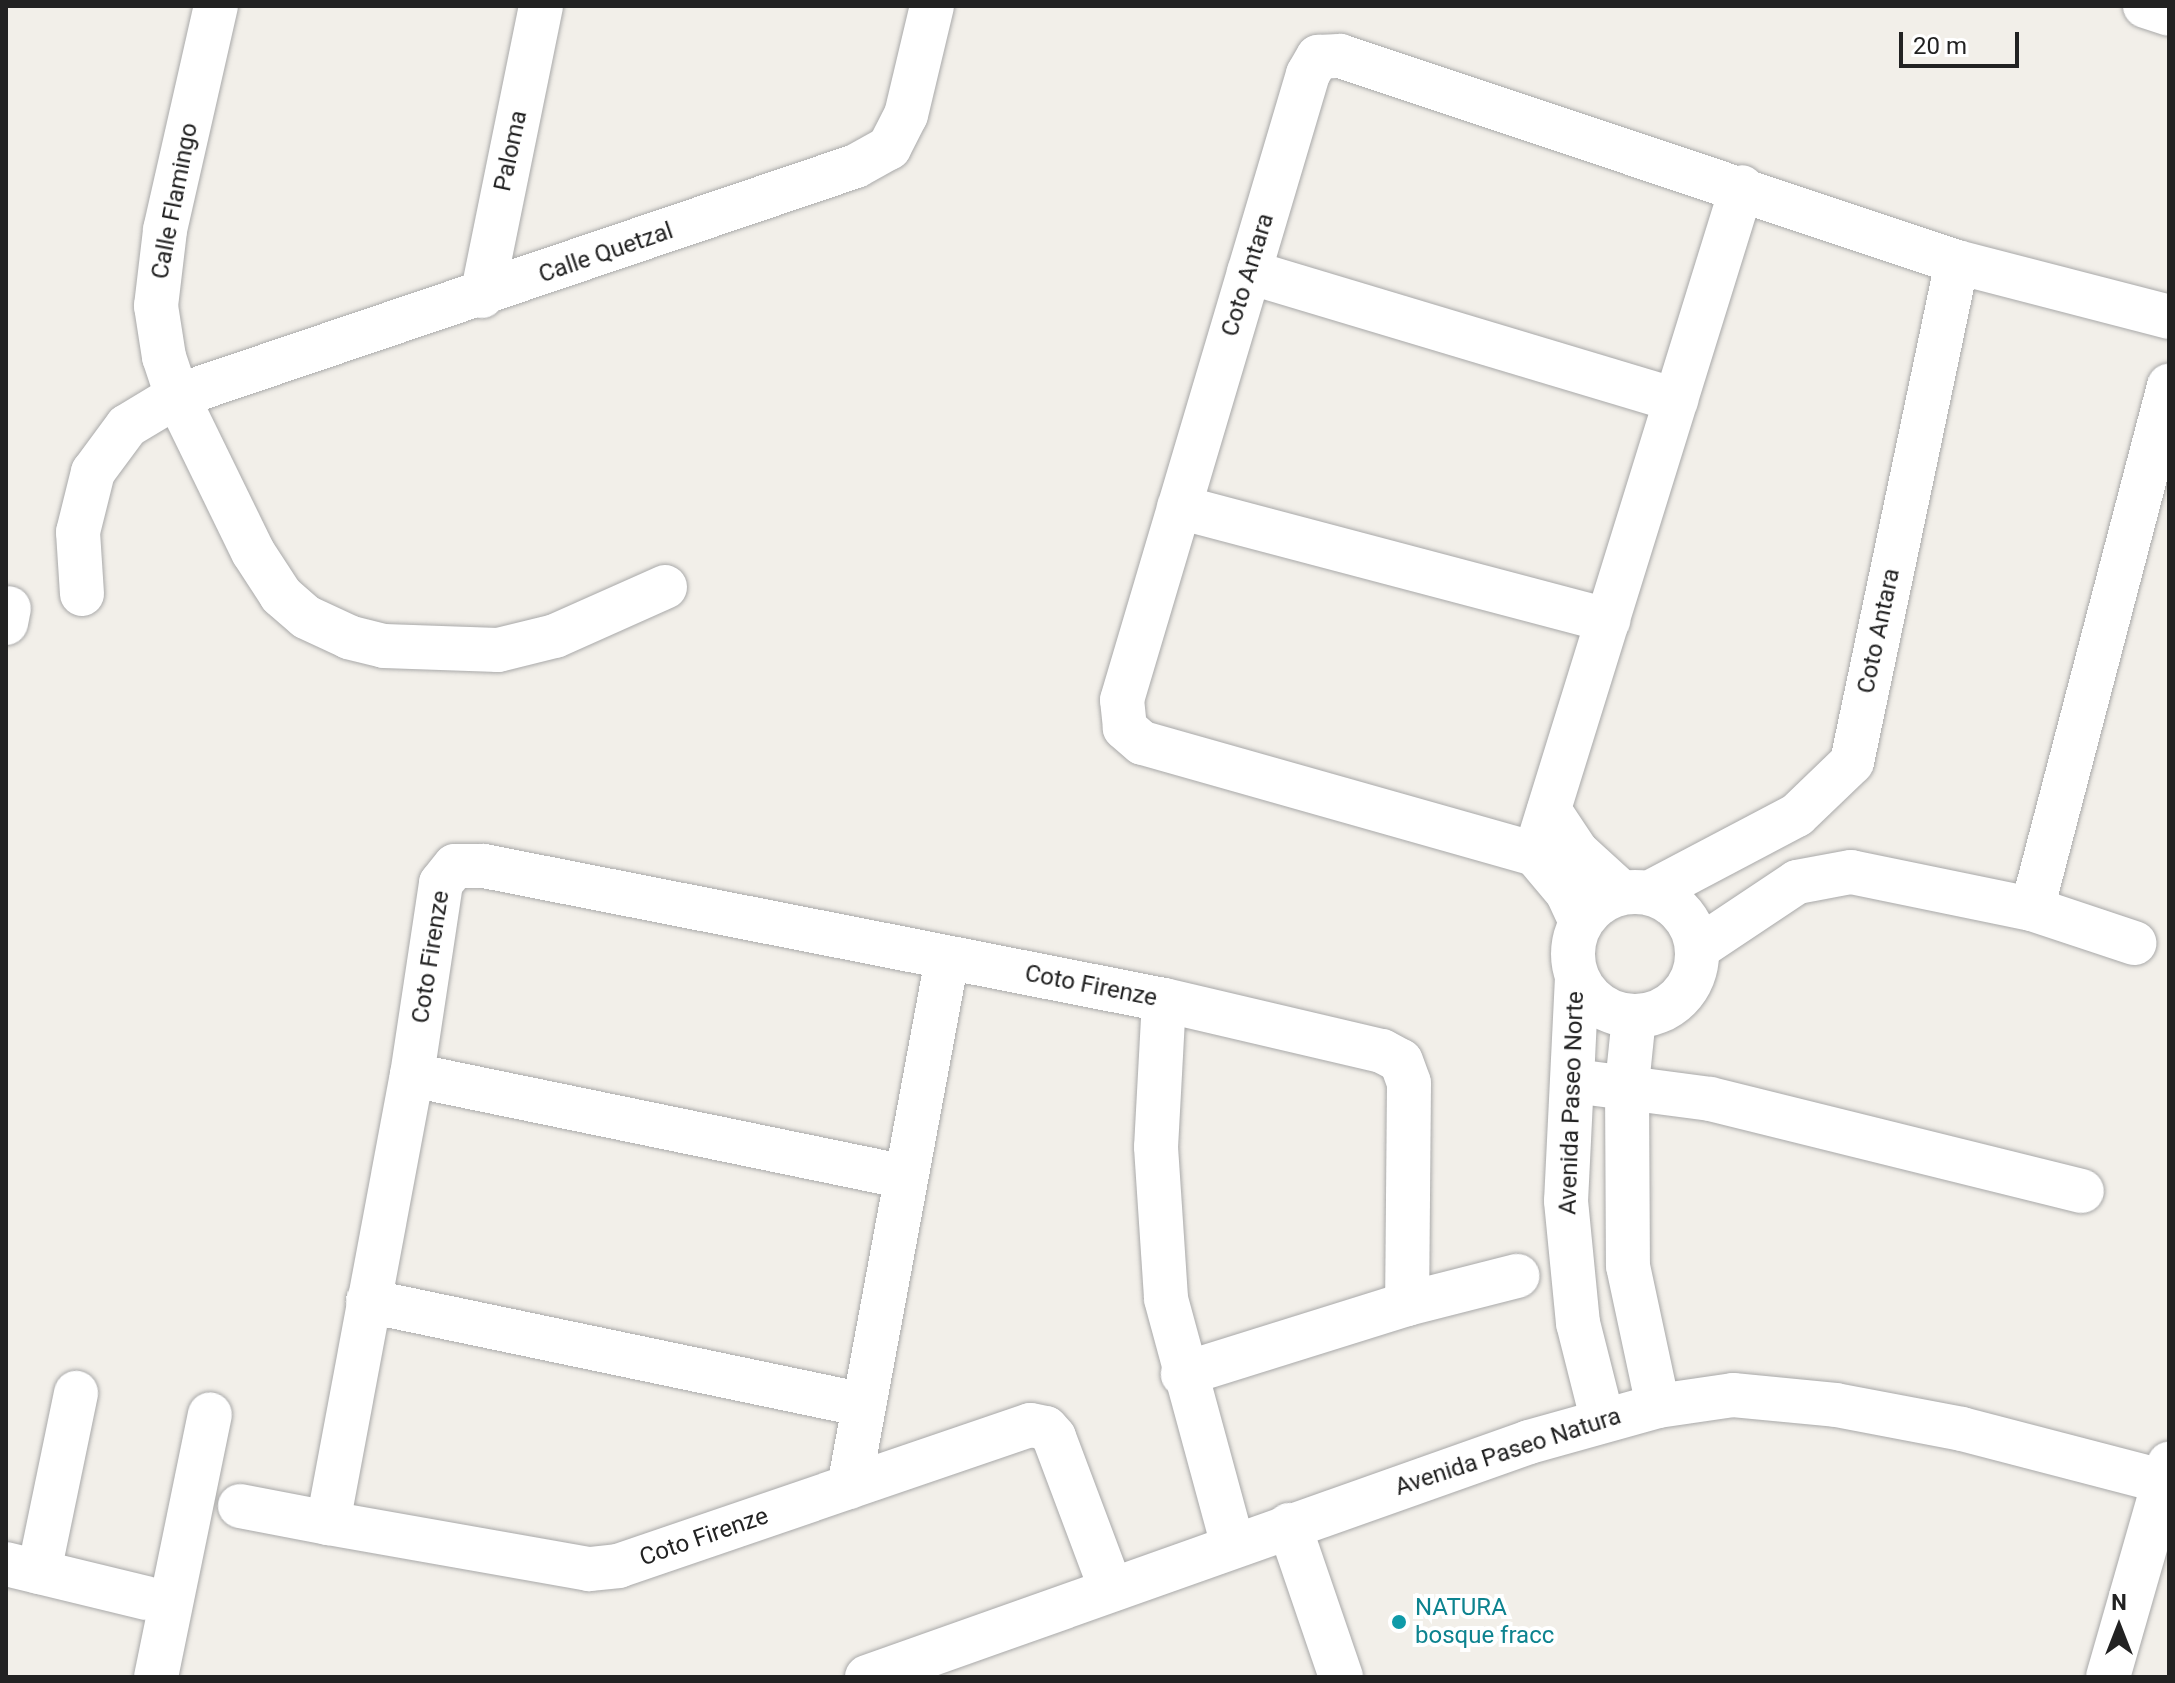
<!DOCTYPE html>
<style>
body{margin:0}
#map{position:relative;width:2175px;height:1683px;overflow:hidden;background:#f2efe9;font-family:Roboto,sans-serif}
div>[style]{position:absolute}
.roads{filter:drop-shadow(0 0 2px #a9a9a9) drop-shadow(0 0 2px #a9a9a9)}
.minor>*{height:44px;margin:-22px;padding:0 22px;transform-origin:22px;border-radius:22px;background:#fff}
.minor>.ring{margin:-22px;padding:0;box-sizing:content-box;background:none;border:44px solid #fff;border-radius:50%}
.dots>*{width:22px;height:22px;translate:-50% -50%;box-sizing:border-box;border:4px solid #fff;border-radius:50%}
span{translate:-50% -50%;white-space:nowrap;text-align:center;line-height:1.15;-webkit-text-stroke:8px #fff;paint-order:stroke}
.street-label{font-size:24px;color:#222}
.culture-label{font-size:24px;color:#0d838f}
.left{translate:0 -50%;text-align:left}
.frame{position:absolute;inset:0;border:8px solid #222;pointer-events:none}
.north{position:absolute;left:2079px;top:1587px;width:80px;height:80px;-webkit-text-stroke:6px #fff;paint-order:stroke;rotate:0deg;font-size:22px;font-weight:700;line-height:32px;text-align:center;color:#222}
.north::after{content:'';display:block;margin:auto;width:28px;height:36px;background:#222;clip-path:polygon(50% 0,100% 100%,50% 72%,0 100%)}
.scale{position:absolute;left:1899px;top:32px;width:120px;height:36px;box-sizing:border-box;border:4px solid #222;border-top:0;padding-left:10px;font-size:24px;line-height:28px;white-space:nowrap;color:#222;-webkit-text-stroke:6px #fff;paint-order:stroke}
</style>
<div id="map">
<div class="roads">
<div class="minor">
<div style="left:2145px;top:6px;width:25px;rotate:18deg"></div>
<div style="left:1249px;top:272px;width:446px;rotate:16.7deg"></div>
<div style="left:482px;top:296px;width:296px;rotate:-78.5deg"></div>
<div style="left:1179px;top:507px;width:444px;rotate:14.8deg"></div>
<div style="left:665px;top:587px;width:120px;rotate:156deg"></div>
<div style="left:555px;top:636px;width:59px;rotate:166.2deg"></div>
<div style="left:498px;top:650px;width:114px;rotate:-178deg"></div>
<div style="left:384px;top:646px;width:36px;rotate:-166deg"></div>
<div style="left:349px;top:637px;width:47px;rotate:-155.1deg"></div>
<div style="left:306px;top:617px;width:33px;rotate:-139deg"></div>
<div style="left:281px;top:595px;width:51px;rotate:-123.1deg"></div>
<div style="left:253px;top:552px;width:174px;rotate:-116deg"></div>
<div style="left:177px;top:396px;width:717px;rotate:-18.71deg"></div>
<div style="left:856px;top:166px;width:38px;rotate:-29deg"></div>
<div style="left:889px;top:148px;width:37px;rotate:-63deg"></div>
<div style="left:906px;top:115px;width:112px;rotate:-76.6deg"></div>
<div style="left:82px;top:594px;width:62px;rotate:-93.7deg"></div>
<div style="left:78px;top:532px;width:62px;rotate:-76deg"></div>
<div style="left:93px;top:472px;width:57px;rotate:-53.5deg"></div>
<div style="left:127px;top:426px;width:58px;rotate:-31deg"></div>
<div style="left:177px;top:396px;width:41px;rotate:-108.4deg"></div>
<div style="left:164px;top:357px;width:52px;rotate:-98.9deg"></div>
<div style="left:156px;top:306px;width:77px;rotate:-83.2deg"></div>
<div style="left:165px;top:230px;width:230px;rotate:-77.2deg"></div>
<div style="left:6px;top:623px;width:15px;rotate:-79deg"></div>
<div style="left:1549px;top:810px;width:50px;rotate:56.3deg"></div>
<div style="left:1577px;top:852px;width:59px;rotate:42.3deg"></div>
<div style="left:1535px;top:854px;width:408px;rotate:-164.2deg"></div>
<div style="left:1142px;top:743px;width:23px;rotate:-139deg"></div>
<div style="left:1125px;top:728px;width:28px;rotate:-96deg"></div>
<div style="left:1122px;top:700px;width:653px;rotate:-73.45deg"></div>
<div style="left:1308px;top:74px;width:20px;rotate:-60deg"></div>
<div style="left:1318px;top:57px;width:22px;rotate:-3deg"></div>
<div style="left:1340px;top:56px;width:650px;rotate:18.46deg"></div>
<div style="left:1957px;top:262px;width:219px;rotate:14.5deg"></div>
<div style="left:1535px;top:854px;width:698px;rotate:-72.76deg"></div>
<div style="left:1535px;top:854px;width:50px;rotate:49.9deg"></div>
<div style="left:1567px;top:892px;width:33px;rotate:65deg"></div>
<div class="ring" style="left:1573px;top:892px;width:80px;height:80px"></div>
<div style="left:1649px;top:893px;width:167px;rotate:-27.8deg"></div>
<div style="left:1797px;top:815px;width:76px;rotate:-43.9deg"></div>
<div style="left:1852px;top:762px;width:511px;rotate:-78.14deg"></div>
<div style="left:2032px;top:909px;width:541px;rotate:-75.32deg"></div>
<div style="left:1698px;top:948px;width:119px;rotate:-33.7deg"></div>
<div style="left:1797px;top:882px;width:55px;rotate:-10.5deg"></div>
<div style="left:1851px;top:872px;width:185px;rotate:11.6deg"></div>
<div style="left:2032px;top:909px;width:108px;rotate:18.4deg"></div>
<div style="left:1577px;top:977px;width:224px;rotate:92.8deg"></div>
<div style="left:1566px;top:1201px;width:123px;rotate:84.4deg"></div>
<div style="left:1578px;top:1323px;width:98px;rotate:75.8deg"></div>
<div style="left:1164px;top:1000px;width:147px;rotate:93.1deg"></div>
<div style="left:1156px;top:1147px;width:152px;rotate:86.2deg"></div>
<div style="left:1166px;top:1299px;width:255px;rotate:74.8deg"></div>
<div style="left:1634px;top:1017px;width:68px;rotate:95.9deg"></div>
<div style="left:1627px;top:1085px;width:181px;rotate:89.7deg"></div>
<div style="left:1628px;top:1266px;width:143px;rotate:77.9deg"></div>
<div style="left:412px;top:1075px;width:504px;rotate:11.67deg"></div>
<div style="left:1574px;top:1081px;width:137px;rotate:7.5deg"></div>
<div style="left:1710px;top:1099px;width:383px;rotate:13.9deg"></div>
<div style="left:368px;top:1301px;width:507px;rotate:11.84deg"></div>
<div style="left:1407px;top:1304px;width:114px;rotate:-14.3deg"></div>
<div style="left:849px;top:1487px;width:537px;rotate:-79.49deg"></div>
<div style="left:240px;top:1506px;width:90px;rotate:10.9deg"></div>
<div style="left:1289px;top:1525px;width:161px;rotate:71.1deg"></div>
<div style="left:6px;top:1564px;width:145px;rotate:13.6deg"></div>
<div style="left:39px;top:1572px;width:183px;rotate:-78.3deg"></div>
<div style="left:1111px;top:1589px;width:162px;rotate:-110.6deg"></div>
<div style="left:1054px;top:1437px;width:12px;rotate:-132deg"></div>
<div style="left:1046px;top:1428px;width:16px;rotate:-169deg"></div>
<div style="left:1030px;top:1425px;width:435px;rotate:161.1deg"></div>
<div style="left:619px;top:1566px;width:30px;rotate:174deg"></div>
<div style="left:589px;top:1569px;width:265px;rotate:-170deg"></div>
<div style="left:328px;top:1523px;width:456px;rotate:-79.4deg"></div>
<div style="left:412px;top:1075px;width:194px;rotate:-81.4deg"></div>
<div style="left:441px;top:883px;width:22px;rotate:-51deg"></div>
<div style="left:455px;top:866px;width:29px"></div>
<div style="left:484px;top:866px;width:693px;rotate:11.15deg"></div>
<div style="left:1164px;top:1000px;width:224px;rotate:13.2deg"></div>
<div style="left:1382px;top:1051px;width:21px;rotate:28deg"></div>
<div style="left:1401px;top:1061px;width:23px;rotate:70deg"></div>
<div style="left:1409px;top:1083px;width:221px;rotate:90.5deg"></div>
<div style="left:1407px;top:1304px;width:235px;rotate:162.6deg"></div>
<div style="left:156px;top:1677px;width:268px;rotate:-78.4deg"></div>
<div style="left:867px;top:1677px;width:702px;rotate:-19.54deg"></div>
<div style="left:1529px;top:1442px;width:134px;rotate:-15.6deg"></div>
<div style="left:1658px;top:1406px;width:76px;rotate:-8.3deg"></div>
<div style="left:1733px;top:1395px;width:103px;rotate:5.5deg"></div>
<div style="left:1836px;top:1405px;width:128px;rotate:10.8deg"></div>
<div style="left:1962px;top:1429px;width:214px;rotate:14.6deg"></div>
<div style="left:2108px;top:1677px;width:222px;rotate:-74deg"></div>
</div>
</div>
<div class="dots">
<div style="left:1399px;top:1622px;background:#0f9aa8"></div>
</div>
<div class="street-label">
<span style="left:511px;top:151px;rotate:-78deg">Paloma</span>
<span style="left:175px;top:201px;rotate:-79deg">Calle Flamingo</span>
<span style="left:606px;top:253px;rotate:-19deg">Calle Quetzal</span>
<span style="left:1248px;top:275px;rotate:-73deg">Coto Antara</span>
<span style="left:1879px;top:631px;rotate:-78deg">Coto Antara</span>
<span style="left:431px;top:957px;rotate:-81deg">Coto Firenze</span>
<span style="left:1091px;top:986px;rotate:11deg">Coto Firenze</span>
<span style="left:1572px;top:1103px;rotate:-88deg">Avenida Paseo Norte</span>
<span style="left:1508px;top:1452px;rotate:-18deg">Avenida Paseo Natura</span>
<span style="left:704px;top:1537px;rotate:-19deg">Coto Firenze</span>
</div>
<div class="culture-label">
<span class="left" style="left:1415px;top:1622px">NATURA<br>bosque fracc</span>
</div>
<div class="frame"></div>
<div class="north">N</div>
<div class="scale">20 m</div>
</div>
